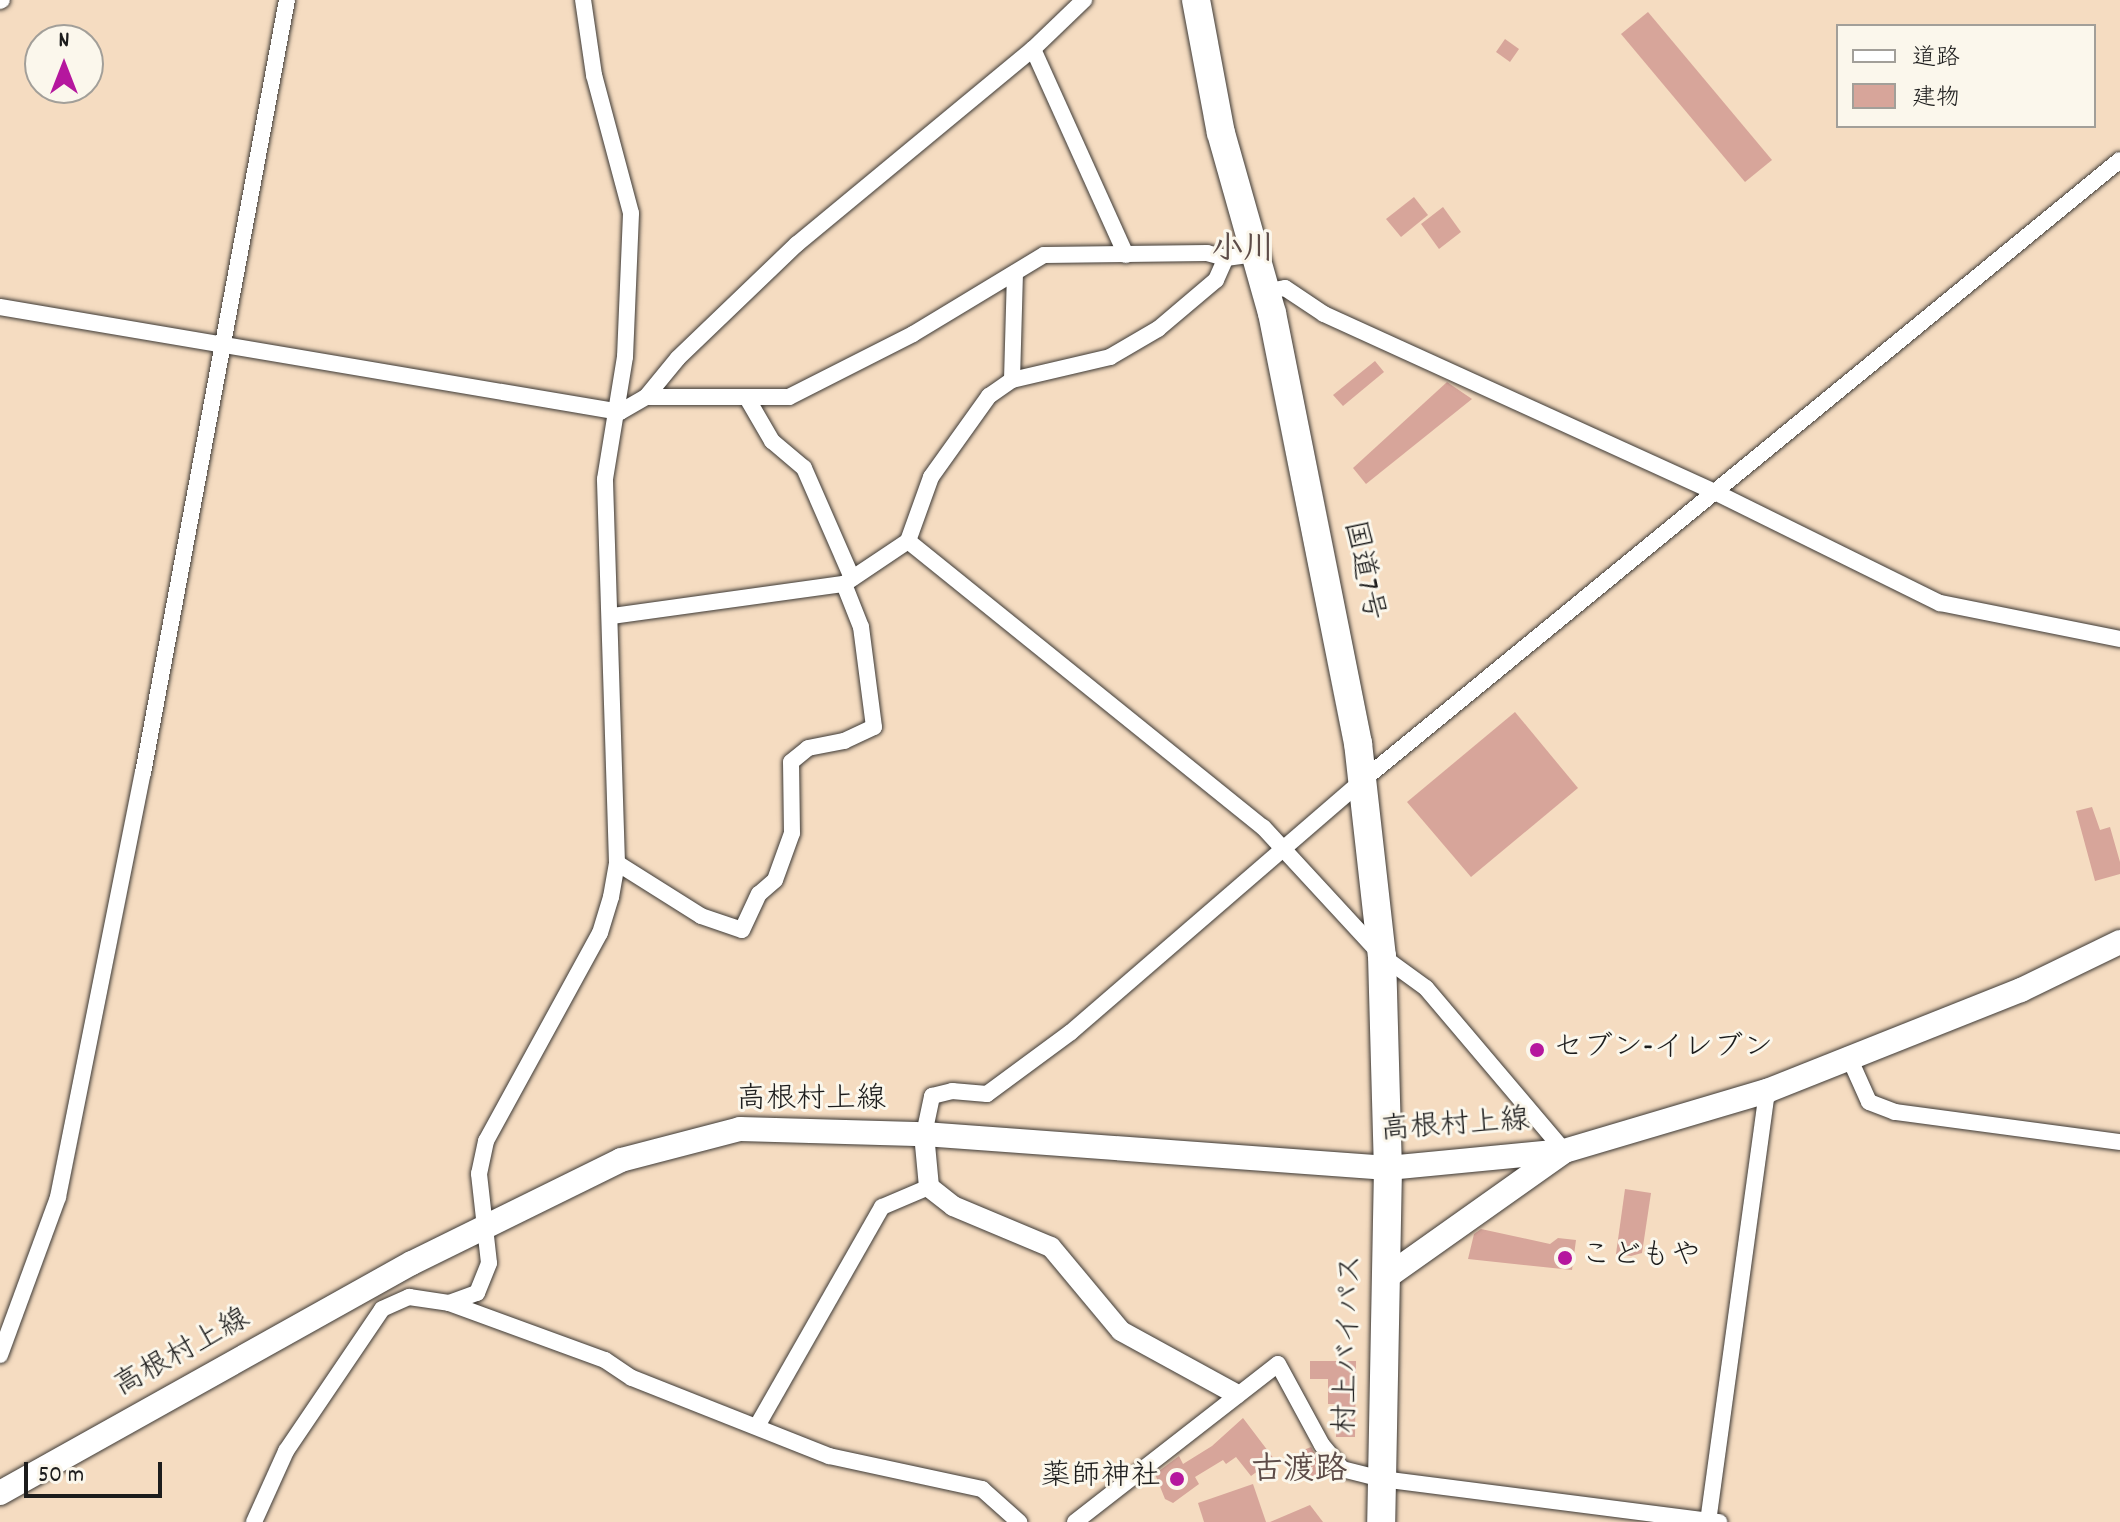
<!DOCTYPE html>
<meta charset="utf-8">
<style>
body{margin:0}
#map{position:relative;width:2120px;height:1522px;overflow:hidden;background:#f5dcc1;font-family:Dekko,"Klee One",sans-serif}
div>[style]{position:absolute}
.building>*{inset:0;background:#d7a59a}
.roads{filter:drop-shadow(0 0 2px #3d3935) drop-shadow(0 0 2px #3d3935)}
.minor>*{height:16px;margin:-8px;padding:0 8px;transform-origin:8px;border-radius:8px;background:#fff}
.tertiary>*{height:20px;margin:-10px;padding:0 10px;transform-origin:10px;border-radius:10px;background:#fff}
.secondary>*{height:24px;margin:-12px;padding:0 12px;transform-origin:12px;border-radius:12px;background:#fff}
.trunk>*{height:28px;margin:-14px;padding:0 14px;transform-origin:14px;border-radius:14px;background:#fff}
.dots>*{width:22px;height:22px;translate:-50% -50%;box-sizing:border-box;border:4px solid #fbf7ec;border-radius:50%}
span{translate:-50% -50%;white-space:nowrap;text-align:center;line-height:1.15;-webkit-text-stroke:6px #fbf7ec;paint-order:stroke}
.street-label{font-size:30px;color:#1c1c1c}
.poi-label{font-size:30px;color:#1c1c1c}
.left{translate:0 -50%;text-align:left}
.right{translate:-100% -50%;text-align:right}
.neighbourhood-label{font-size:32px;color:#5d4c48;font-weight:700}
.legend{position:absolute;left:1836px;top:24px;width:260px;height:104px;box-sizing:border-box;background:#fbf7ec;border:2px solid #a29f99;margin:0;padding:10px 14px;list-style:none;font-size:24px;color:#1c1c1c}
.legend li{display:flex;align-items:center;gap:16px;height:40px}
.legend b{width:40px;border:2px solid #a29f99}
.north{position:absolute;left:24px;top:24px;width:80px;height:80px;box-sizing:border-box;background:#fbf7ec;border:2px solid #a29f99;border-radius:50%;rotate:0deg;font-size:22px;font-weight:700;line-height:32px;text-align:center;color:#1c1c1c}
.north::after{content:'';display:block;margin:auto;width:28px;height:36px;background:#b5179e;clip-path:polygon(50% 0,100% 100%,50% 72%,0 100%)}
.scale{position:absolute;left:24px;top:1462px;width:138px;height:36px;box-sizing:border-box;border:4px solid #1c1c1c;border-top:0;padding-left:10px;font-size:24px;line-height:28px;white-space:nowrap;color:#1c1c1c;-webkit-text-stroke:6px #fbf7ec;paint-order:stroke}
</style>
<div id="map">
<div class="building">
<div style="clip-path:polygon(1648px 12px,1772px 160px,1745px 182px,1621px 34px)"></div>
<div style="clip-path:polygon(1505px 39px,1519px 49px,1510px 62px,1496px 52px)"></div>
<div style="clip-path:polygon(1414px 197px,1428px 215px,1401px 237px,1386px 219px)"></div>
<div style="clip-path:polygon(1443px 207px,1461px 232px,1439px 249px,1421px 224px)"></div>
<div style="clip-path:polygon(1375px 361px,1384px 372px,1343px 406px,1333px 395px)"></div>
<div style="clip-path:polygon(1447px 382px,1472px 399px,1366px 484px,1353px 468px)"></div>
<div style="clip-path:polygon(1515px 712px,1578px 788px,1471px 877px,1407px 802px)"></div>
<div style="clip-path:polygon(2092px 807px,2100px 830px,2110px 827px,2120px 862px,2120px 874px,2095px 881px,2076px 811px)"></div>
<div style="clip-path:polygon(1625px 1189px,1651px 1193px,1642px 1253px,1631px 1256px,1616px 1254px)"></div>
<div style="clip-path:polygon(1481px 1229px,1550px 1244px,1558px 1238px,1576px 1240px,1572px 1270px,1468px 1259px,1474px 1234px)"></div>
<div style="clip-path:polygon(1310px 1361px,1356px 1361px,1355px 1437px,1336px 1437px,1337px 1404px,1328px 1404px,1328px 1379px,1310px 1379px)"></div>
<div style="clip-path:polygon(1243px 1418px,1274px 1459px,1251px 1476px,1236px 1457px,1226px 1464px,1223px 1460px,1195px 1477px,1199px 1484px,1173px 1503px,1165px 1499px,1155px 1474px,1179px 1456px,1183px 1464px,1212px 1446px)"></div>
<div style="clip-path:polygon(1311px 1447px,1328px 1477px,1311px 1483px,1301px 1451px)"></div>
<div style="clip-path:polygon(1253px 1484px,1266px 1522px,1204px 1522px,1198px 1503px)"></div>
<div style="clip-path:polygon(1310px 1505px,1323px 1522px,1270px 1522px)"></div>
</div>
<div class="roads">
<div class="minor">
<div style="left:0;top:1px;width:2px;rotate:-27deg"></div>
<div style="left:1033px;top:49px;width:226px;rotate:65.7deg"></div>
<div style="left:1264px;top:292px;width:21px;rotate:-11deg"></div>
<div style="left:1285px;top:288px;width:47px;rotate:33.7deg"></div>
<div style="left:1324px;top:314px;width:430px;rotate:24.5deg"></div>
<div style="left:1715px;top:492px;width:251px;rotate:26.3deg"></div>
<div style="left:1940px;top:603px;width:184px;rotate:11.3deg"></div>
<div style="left:0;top:307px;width:629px;rotate:9.61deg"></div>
<div style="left:620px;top:412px;width:30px;rotate:-30deg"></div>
<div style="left:646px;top:397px;width:50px;rotate:-50.6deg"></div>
<div style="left:678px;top:358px;width:165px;rotate:-43.8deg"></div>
<div style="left:797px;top:244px;width:306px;rotate:-39.6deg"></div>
<div style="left:1033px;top:49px;width:71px;rotate:-43.9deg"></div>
<div style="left:1012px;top:380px;width:107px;rotate:-88.4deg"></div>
<div style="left:646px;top:397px;width:143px"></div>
<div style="left:789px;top:397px;width:139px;rotate:-26.9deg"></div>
<div style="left:913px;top:334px;width:153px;rotate:-31.1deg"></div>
<div style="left:1044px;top:255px;width:163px;rotate:-0.7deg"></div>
<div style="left:1207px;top:253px;width:20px;rotate:15deg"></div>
<div style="left:747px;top:398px;width:50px;rotate:59.8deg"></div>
<div style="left:772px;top:441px;width:42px;rotate:40.2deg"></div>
<div style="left:804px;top:468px;width:120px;rotate:66.4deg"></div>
<div style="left:908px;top:541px;width:456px;rotate:38.9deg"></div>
<div style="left:1263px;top:827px;width:176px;rotate:47.3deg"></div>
<div style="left:1382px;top:956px;width:54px;rotate:36deg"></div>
<div style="left:1426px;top:988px;width:214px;rotate:49.7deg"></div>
<div style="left:612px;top:616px;width:234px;rotate:-7.9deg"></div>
<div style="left:844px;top:584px;width:77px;rotate:-33.9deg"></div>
<div style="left:908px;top:541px;width:68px;rotate:-70.2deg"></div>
<div style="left:931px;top:477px;width:100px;rotate:-54.4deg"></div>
<div style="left:989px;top:396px;width:28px;rotate:-35deg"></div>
<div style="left:1012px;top:380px;width:101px;rotate:-13.2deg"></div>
<div style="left:1110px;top:357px;width:56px;rotate:-30.3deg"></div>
<div style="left:1158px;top:329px;width:76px;rotate:-40.2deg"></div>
<div style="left:1216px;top:280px;width:24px;rotate:-66deg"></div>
<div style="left:1226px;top:258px;width:29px;rotate:-8deg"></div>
<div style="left:617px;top:863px;width:99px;rotate:32.2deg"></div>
<div style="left:701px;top:916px;width:43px;rotate:18.9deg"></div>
<div style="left:742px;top:930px;width:40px;rotate:-65deg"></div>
<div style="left:759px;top:894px;width:21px;rotate:-41deg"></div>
<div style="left:775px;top:880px;width:50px;rotate:-70.1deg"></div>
<div style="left:792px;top:833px;width:71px;rotate:-90.8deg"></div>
<div style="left:791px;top:762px;width:22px;rotate:-39deg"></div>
<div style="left:808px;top:748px;width:37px;rotate:-11deg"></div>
<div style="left:844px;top:741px;width:33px;rotate:-25deg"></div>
<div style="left:874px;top:727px;width:101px;rotate:-97.4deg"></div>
<div style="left:861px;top:627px;width:46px;rotate:-111.6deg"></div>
<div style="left:1848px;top:1055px;width:51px;rotate:65.9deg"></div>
<div style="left:1869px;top:1102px;width:28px;rotate:21deg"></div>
<div style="left:1895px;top:1112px;width:227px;rotate:7.6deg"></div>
<div style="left:924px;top:1134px;width:39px;rotate:-78deg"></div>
<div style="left:932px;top:1096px;width:21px;rotate:-14deg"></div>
<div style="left:952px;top:1091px;width:35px;rotate:5deg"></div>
<div style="left:987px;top:1094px;width:104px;rotate:-36.4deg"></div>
<div style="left:1071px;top:1032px;width:386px;rotate:-40.8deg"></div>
<div style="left:1363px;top:780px;width:978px;rotate:-39.32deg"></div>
<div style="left:449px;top:1303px;width:166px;rotate:20.1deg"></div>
<div style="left:605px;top:1360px;width:32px;rotate:34deg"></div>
<div style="left:632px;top:1378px;width:212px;rotate:21.6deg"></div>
<div style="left:829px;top:1456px;width:157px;rotate:12.2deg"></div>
<div style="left:982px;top:1489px;width:50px;rotate:41.7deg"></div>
<div style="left:0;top:1355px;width:168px;rotate:-69.8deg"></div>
<div style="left:58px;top:1197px;width:432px;rotate:-78.7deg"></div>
<div style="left:143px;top:773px;width:786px;rotate:-79.45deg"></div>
<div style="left:757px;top:1426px;width:252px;rotate:-60.3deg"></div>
<div style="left:882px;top:1207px;width:51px;rotate:-23.1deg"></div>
<div style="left:254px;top:1522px;width:78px;rotate:-65.7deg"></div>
<div style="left:286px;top:1451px;width:171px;rotate:-55.9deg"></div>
<div style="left:382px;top:1309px;width:30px;rotate:-24deg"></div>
<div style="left:409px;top:1297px;width:40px;rotate:8.5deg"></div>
<div style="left:449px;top:1303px;width:30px;rotate:-20deg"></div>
<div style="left:477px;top:1293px;width:32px;rotate:-68deg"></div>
<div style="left:489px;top:1263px;width:90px;rotate:-96.4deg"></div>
<div style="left:479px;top:1174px;width:34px;rotate:-78deg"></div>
<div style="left:486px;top:1141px;width:237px;rotate:-61.3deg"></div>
<div style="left:600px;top:933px;width:38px;rotate:-73deg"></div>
<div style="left:611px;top:897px;width:35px;rotate:-80deg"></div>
<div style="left:617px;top:863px;width:384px;rotate:-91.8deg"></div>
<div style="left:605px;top:479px;width:124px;rotate:-80.7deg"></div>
<div style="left:625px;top:357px;width:144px;rotate:-87.6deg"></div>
<div style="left:631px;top:213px;width:143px;rotate:-105deg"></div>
<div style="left:594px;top:75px;width:76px;rotate:-98.3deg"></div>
<div style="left:1075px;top:1522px;width:257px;rotate:-37.9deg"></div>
<div style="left:1278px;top:1364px;width:92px;rotate:61.5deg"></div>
<div style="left:1322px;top:1445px;width:31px;rotate:50deg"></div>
<div style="left:1342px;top:1469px;width:41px;rotate:14deg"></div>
<div style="left:1382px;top:1479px;width:340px;rotate:7.3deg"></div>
<div style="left:1708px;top:1522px;width:435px;rotate:-82.2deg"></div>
</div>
<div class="tertiary">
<div style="left:924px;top:1134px;width:53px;rotate:84.6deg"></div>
<div style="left:929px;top:1187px;width:31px;rotate:38deg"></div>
<div style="left:953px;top:1206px;width:106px;rotate:22.7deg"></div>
<div style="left:1051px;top:1247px;width:109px;rotate:50.2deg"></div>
<div style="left:1121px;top:1331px;width:131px;rotate:28.7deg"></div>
</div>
<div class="secondary">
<div style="left:1388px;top:1276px;width:213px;rotate:-35.3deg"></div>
<div style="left:0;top:1493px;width:472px;rotate:-29.2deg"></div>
<div style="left:412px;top:1263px;width:233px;rotate:-26.2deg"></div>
<div style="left:621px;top:1160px;width:123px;rotate:-14.6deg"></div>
<div style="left:740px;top:1129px;width:184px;rotate:1.6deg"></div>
<div style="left:924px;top:1134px;width:465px;rotate:4.2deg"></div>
<div style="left:1388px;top:1168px;width:177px;rotate:-5.5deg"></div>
<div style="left:1564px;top:1151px;width:212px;rotate:-16.5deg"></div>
<div style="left:1767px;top:1091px;width:273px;rotate:-21.7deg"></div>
<div style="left:2021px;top:990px;width:110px;rotate:-25.9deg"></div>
</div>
<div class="trunk">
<div style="left:1196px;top:0;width:135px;rotate:79.4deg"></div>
<div style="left:1221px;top:133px;width:187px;rotate:74.2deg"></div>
<div style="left:1272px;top:313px;width:439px;rotate:78.7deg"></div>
<div style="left:1358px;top:743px;width:214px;rotate:83.6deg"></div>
<div style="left:1382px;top:956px;width:212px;rotate:88.4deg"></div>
<div style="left:1388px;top:1168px;width:354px;rotate:91.1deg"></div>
</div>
</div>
<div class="dots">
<div style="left:1537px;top:1050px;background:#b5179e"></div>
<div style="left:1565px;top:1258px;background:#b5179e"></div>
<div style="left:1177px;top:1479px;background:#b5179e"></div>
</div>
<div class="street-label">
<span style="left:1361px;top:571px;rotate:78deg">国道7号</span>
<span style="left:811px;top:1102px">高根村上線</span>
<span style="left:1455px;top:1128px;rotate:-4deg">高根村上線</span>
<span style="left:1351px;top:1344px;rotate:-88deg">村上バイパス</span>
<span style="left:183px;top:1355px;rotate:-29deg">高根村上線</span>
</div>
<div class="poi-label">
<span class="left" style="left:1553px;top:1050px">セブン-イレブン</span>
<span class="left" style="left:1581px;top:1258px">こどもや</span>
<span class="right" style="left:1161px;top:1479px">薬師神社</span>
</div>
<div class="neighbourhood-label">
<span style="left:1243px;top:252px">小川</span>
<span style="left:1299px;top:1472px">古渡路</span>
</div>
<ul class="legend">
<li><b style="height:10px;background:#fff"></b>道路</li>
<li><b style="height:22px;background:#d7a59a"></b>建物</li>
</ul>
<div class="north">N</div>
<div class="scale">50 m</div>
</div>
